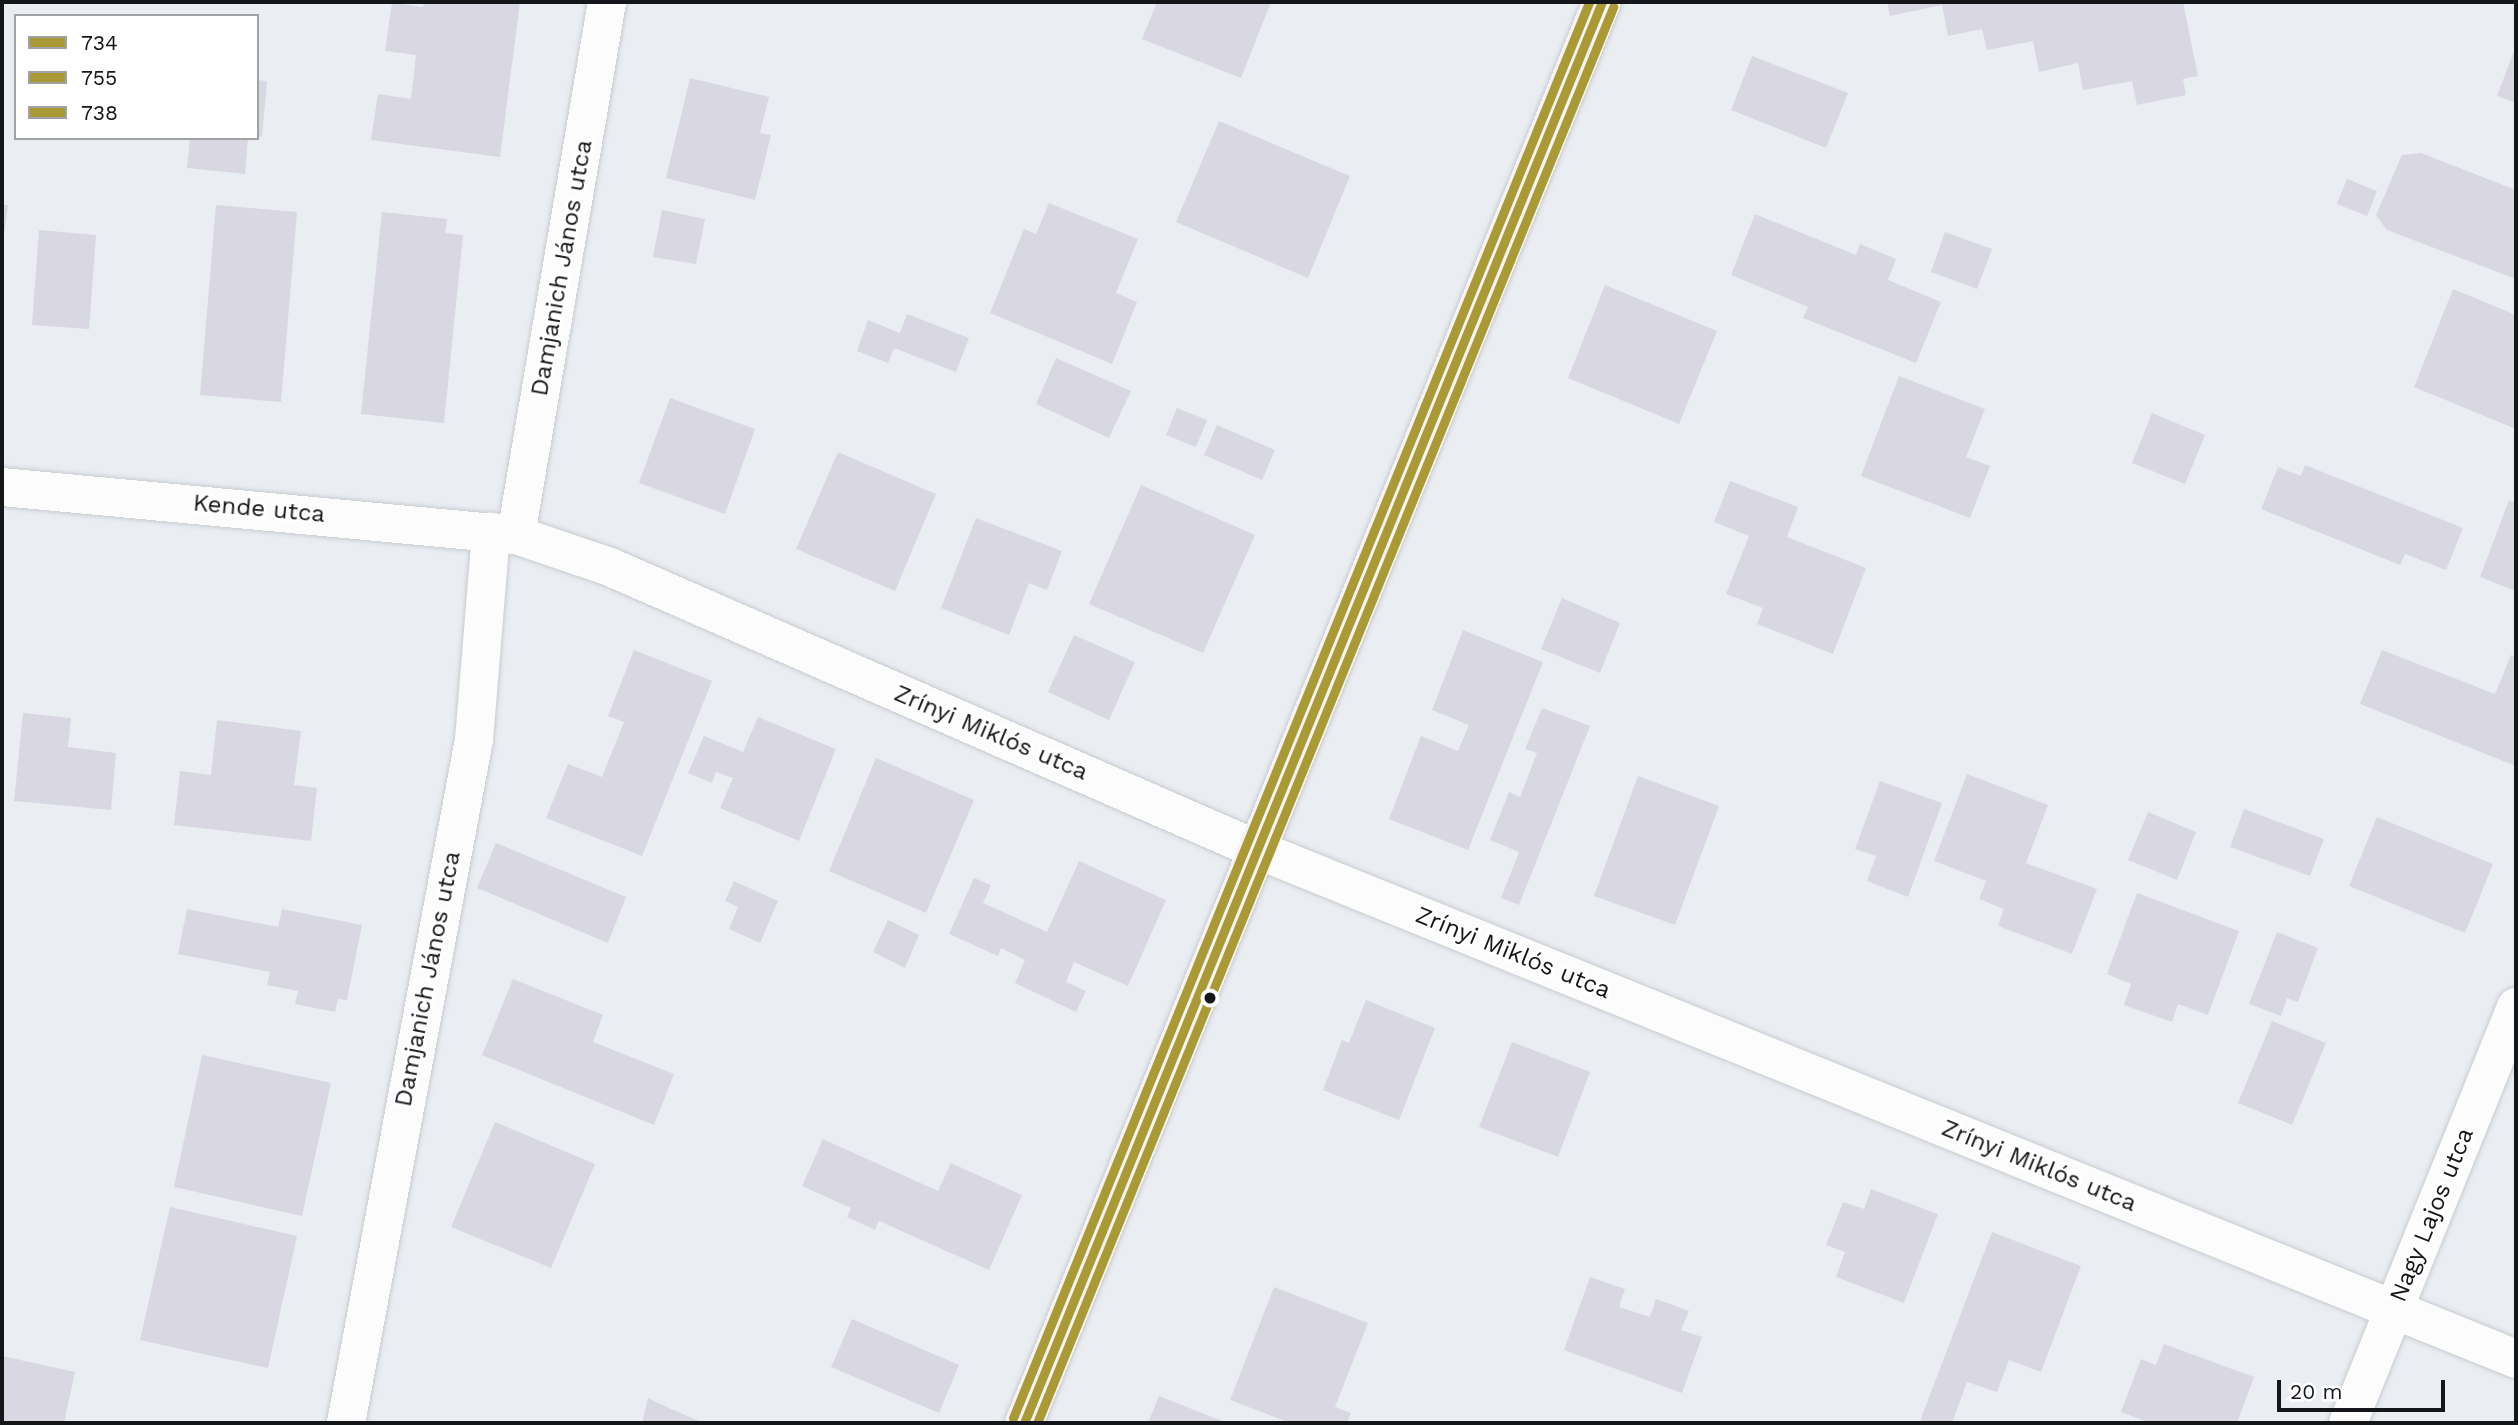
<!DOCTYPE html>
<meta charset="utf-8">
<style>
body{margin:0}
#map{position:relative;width:2518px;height:1425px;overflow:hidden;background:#eaeef3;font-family:"Work Sans",sans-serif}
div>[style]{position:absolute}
.building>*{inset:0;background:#d8d7e2}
.roads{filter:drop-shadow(0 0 2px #c8ccd0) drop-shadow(0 0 2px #c8ccd0)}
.street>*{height:38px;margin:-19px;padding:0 19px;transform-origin:19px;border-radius:19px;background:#fcfcfd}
.secondary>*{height:38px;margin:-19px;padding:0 19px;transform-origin:19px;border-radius:19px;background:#f7f3f4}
.bus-1>*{height:9px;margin:-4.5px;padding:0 4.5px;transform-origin:4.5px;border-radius:4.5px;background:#aa9a35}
.bus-2>*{height:9px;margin:-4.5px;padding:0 4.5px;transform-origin:4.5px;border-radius:4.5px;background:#aa9a35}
.bus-3>*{height:9px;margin:-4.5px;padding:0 4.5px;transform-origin:4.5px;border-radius:4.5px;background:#aa9a35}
.dots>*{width:19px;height:19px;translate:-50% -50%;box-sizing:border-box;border:4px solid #fff;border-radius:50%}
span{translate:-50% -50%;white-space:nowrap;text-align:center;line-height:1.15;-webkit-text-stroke:6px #fff;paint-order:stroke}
.street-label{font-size:24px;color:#14161a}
.frame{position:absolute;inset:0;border:4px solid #14161a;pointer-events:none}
.legend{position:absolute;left:14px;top:14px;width:245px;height:126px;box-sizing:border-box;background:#fff;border:2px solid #a1a2a3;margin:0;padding:9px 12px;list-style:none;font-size:21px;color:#14161a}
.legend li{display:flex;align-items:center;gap:14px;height:35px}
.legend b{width:35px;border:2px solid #a1a2a3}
.scale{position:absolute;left:2277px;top:1380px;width:168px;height:32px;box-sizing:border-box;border:4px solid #14161a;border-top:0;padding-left:9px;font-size:21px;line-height:24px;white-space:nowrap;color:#14161a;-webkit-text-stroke:5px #fff;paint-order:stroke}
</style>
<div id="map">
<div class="building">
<div style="clip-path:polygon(424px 2px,520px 2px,500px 157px,371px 140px,378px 94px,411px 99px,416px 55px,385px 51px,392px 3px,423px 7px)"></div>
<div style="clip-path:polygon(1157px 2px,1271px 2px,1241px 78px,1142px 39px)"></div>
<div style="clip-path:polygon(1887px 2px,2183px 2px,2198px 76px,2183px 79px,2186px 95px,2137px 105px,2132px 81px,2083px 90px,2078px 63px,2039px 72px,2033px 41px,1987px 50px,1982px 29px,1948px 36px,1942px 5px,1890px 16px)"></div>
<div style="clip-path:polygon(2514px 51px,2516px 52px,2516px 103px,2497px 96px)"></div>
<div style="clip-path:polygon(1752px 56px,1848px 93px,1826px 148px,1731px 110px)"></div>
<div style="clip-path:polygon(690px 78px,769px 97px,760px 133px,771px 135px,755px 200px,666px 178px)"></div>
<div style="clip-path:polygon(257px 80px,267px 81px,262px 137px,257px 136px)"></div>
<div style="clip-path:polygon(1219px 121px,1350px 176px,1308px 278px,1176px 222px)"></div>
<div style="clip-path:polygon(190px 138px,248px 138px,245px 174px,187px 168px)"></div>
<div style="clip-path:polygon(2421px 153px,2516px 190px,2516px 279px,2387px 230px,2376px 215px,2402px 155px)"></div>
<div style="clip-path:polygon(2347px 179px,2377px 191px,2367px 216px,2337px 204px)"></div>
<div style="clip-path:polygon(1049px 203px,1138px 239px,1116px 293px,1137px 302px,1112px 364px,990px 313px,1024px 229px,1036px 234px)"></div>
<div style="clip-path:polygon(2px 205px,8px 205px,3px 242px,2px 242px)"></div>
<div style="clip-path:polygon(216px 205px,297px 212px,281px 402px,200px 395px)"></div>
<div style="clip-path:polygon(662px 210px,705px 219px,696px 264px,653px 257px)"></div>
<div style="clip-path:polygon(382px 212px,447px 219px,445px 233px,463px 235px,444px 423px,361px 414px)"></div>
<div style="clip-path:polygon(1755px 214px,1856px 255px,1860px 244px,1896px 259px,1888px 280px,1941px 302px,1916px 363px,1803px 318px,1808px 307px,1731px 275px)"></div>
<div style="clip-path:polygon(39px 230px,96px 235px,89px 329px,32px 325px)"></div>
<div style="clip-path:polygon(1945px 232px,1992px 249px,1977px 289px,1931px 272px)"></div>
<div style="clip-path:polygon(1605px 285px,1717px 331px,1679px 424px,1568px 378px)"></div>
<div style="clip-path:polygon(2453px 289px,2516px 315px,2516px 429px,2414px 387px)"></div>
<div style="clip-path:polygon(907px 314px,969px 338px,956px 372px,894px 348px,888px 363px,857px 351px,868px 320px,900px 333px)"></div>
<div style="clip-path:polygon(1056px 358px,1131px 391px,1109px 438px,1036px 404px)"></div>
<div style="clip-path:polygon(1899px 376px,1985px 409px,1966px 457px,1990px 466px,1970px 518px,1861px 476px)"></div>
<div style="clip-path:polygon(670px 398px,755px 429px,725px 514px,639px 483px)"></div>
<div style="clip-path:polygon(1177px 408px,1207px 420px,1196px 447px,1166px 435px)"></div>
<div style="clip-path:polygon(2152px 413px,2205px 435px,2185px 484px,2132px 463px)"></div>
<div style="clip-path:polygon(1217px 425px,1275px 450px,1262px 480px,1204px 455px)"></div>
<div style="clip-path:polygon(838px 452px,936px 494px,895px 591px,796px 549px)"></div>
<div style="clip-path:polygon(2305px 465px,2463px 528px,2446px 570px,2405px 554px,2400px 565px,2261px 509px,2278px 467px,2301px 476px)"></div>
<div style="clip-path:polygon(1730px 481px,1798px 507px,1787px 537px,1866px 568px,1833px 654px,1757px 624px,1763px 608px,1726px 594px,1749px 536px,1714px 522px)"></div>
<div style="clip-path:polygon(1141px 485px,1255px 535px,1203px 653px,1089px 604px)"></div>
<div style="clip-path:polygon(2509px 500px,2516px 503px,2516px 591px,2480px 577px)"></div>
<div style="clip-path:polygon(976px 518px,1062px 551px,1047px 590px,1029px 583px,1009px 635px,941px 608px)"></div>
<div style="clip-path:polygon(1562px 598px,1620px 623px,1600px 673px,1541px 649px)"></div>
<div style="clip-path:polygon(1463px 630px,1543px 662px,1468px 850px,1389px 819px,1421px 736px,1458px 751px,1469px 725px,1432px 710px)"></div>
<div style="clip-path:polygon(1074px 635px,1135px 662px,1109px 720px,1048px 692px)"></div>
<div style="clip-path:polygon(634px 650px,712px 681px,642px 856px,546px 818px,568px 764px,602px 777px,624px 722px,608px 716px)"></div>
<div style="clip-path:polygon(2382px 650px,2495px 694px,2511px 655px,2516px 657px,2516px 766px,2360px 704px)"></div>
<div style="clip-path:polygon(1542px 708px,1590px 726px,1519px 905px,1501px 898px,1519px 852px,1490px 840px,1509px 792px,1520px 797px,1537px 753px,1525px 749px)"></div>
<div style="clip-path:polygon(23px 713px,71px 718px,68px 747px,116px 753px,111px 810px,14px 801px)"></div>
<div style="clip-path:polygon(758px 717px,836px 749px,799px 841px,720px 808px,733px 778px,716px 772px,712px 783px,688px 773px,704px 736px,743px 752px)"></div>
<div style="clip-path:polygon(217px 720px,301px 731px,294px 785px,317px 788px,311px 841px,174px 825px,180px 771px,211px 775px)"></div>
<div style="clip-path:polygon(876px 758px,974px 800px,926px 913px,829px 871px)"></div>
<div style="clip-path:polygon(1967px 774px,2048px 805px,2026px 863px,2097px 889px,2072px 954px,1998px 926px,2004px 909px,1979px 899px,1986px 881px,1934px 861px)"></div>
<div style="clip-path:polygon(1638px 776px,1719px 806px,1675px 925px,1594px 896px)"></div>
<div style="clip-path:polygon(1880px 781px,1942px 803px,1908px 897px,1867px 881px,1876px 856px,1855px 849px)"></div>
<div style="clip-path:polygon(2244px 809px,2324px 839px,2310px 876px,2230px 847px)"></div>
<div style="clip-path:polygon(2148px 812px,2196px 832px,2177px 880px,2128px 860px)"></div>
<div style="clip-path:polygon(2377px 817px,2493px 864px,2465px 933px,2349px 886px)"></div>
<div style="clip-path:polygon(496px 843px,626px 897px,608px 943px,477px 888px)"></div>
<div style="clip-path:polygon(1079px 861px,1166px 900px,1128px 986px,1074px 962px,1066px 982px,1086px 991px,1076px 1012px,1015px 983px,1025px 960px,1001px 948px,998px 956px,949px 934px,974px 878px,991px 885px,983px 903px,1047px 932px)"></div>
<div style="clip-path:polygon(734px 881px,778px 901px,760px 943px,729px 929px,738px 907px,725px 901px)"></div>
<div style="clip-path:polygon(2137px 893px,2239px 931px,2208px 1015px,2178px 1004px,2172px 1022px,2124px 1005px,2131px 984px,2107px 974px)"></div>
<div style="clip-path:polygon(187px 909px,278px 927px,282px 909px,362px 925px,347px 1000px,338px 999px,335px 1012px,295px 1004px,298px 991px,267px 985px,270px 972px,178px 954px)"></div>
<div style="clip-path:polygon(888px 920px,919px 935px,905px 968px,873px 952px)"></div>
<div style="clip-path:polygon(2277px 932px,2318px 948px,2298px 1002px,2287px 998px,2281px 1016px,2249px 1004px)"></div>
<div style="clip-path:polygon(513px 979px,603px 1015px,593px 1042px,674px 1074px,654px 1125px,482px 1055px)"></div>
<div style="clip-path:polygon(1366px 1000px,1435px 1028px,1399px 1120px,1323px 1090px,1342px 1040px,1349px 1043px)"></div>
<div style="clip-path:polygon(2272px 1021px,2326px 1043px,2292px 1125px,2238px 1103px)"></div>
<div style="clip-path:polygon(1512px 1042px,1590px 1072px,1558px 1157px,1479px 1127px)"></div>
<div style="clip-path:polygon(202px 1055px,331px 1083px,302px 1216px,174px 1187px)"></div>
<div style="clip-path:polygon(495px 1122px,595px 1164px,551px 1268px,451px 1227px)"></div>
<div style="clip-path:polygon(823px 1139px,938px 1191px,951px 1163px,1022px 1195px,989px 1270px,879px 1221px,875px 1230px,847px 1217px,851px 1208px,802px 1186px)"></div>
<div style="clip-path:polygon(1871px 1189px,1938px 1214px,1904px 1303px,1836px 1277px,1845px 1252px,1826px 1245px,1843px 1202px,1864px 1209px)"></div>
<div style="clip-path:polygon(170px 1207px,297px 1236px,268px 1368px,140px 1340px)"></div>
<div style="clip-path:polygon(1992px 1232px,2081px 1266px,2041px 1372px,2009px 1360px,1997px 1392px,1967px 1382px,1952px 1423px,1925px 1423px,1920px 1421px)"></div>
<div style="clip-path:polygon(1590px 1277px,1625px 1289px,1619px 1307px,1650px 1317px,1656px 1299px,1689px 1311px,1681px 1330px,1702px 1337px,1682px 1393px,1564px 1350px)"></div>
<div style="clip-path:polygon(1274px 1287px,1368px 1323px,1335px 1407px,1351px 1413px,1347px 1423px,1290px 1423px,1230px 1400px)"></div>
<div style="clip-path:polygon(852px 1319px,959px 1365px,939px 1413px,831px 1367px)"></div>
<div style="clip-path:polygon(2164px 1344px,2254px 1377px,2237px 1423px,2150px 1423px,2121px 1412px,2141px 1359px,2156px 1365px)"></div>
<div style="clip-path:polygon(2px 1356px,75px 1372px,64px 1423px,2px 1423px)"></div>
<div style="clip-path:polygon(1159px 1396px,1227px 1423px,1148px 1423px)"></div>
<div style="clip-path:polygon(648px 1398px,671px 1409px,704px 1423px,642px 1423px)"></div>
</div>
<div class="roads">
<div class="street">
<div style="left:2px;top:487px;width:516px;rotate:5.34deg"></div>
<div style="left:516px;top:535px;width:99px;rotate:18.8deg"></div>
<div style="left:610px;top:567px;width:707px;rotate:23.59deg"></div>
<div style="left:1258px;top:850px;width:1357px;rotate:22.03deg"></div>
<div style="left:516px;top:535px;width:541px;rotate:-80.31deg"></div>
<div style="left:346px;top:1423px;width:695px;rotate:-79.39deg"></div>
<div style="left:474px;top:740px;width:209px;rotate:-85.3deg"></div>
<div style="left:2348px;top:1423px;width:449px;rotate:-68deg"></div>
</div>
<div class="secondary">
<div style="left:1024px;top:1423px;width:1534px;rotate:-67.87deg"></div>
</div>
</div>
<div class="bus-1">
<div style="left:1024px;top:1423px;width:1534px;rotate:-67.87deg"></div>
</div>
<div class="bus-2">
<div style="left:1037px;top:1423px;width:1529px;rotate:-67.86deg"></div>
</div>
<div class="bus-3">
<div style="left:1013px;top:1418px;width:1529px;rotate:-67.86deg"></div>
</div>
<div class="dots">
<div style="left:1210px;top:998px;background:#14161a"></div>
</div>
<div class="street-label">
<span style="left:562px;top:268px;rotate:-80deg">Damjanich János utca</span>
<span style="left:259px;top:509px;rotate:5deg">Kende utca</span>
<span style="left:991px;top:733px;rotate:23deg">Zrínyi Miklós utca</span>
<span style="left:1513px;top:953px;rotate:22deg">Zrínyi Miklós utca</span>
<span style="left:428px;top:979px;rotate:-79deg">Damjanich János utca</span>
<span style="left:2039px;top:1166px;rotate:22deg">Zrínyi Miklós utca</span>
<span style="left:2432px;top:1215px;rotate:-68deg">Nagy Lajos utca</span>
</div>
<div class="frame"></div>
<ul class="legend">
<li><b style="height:9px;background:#aa9a35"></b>734</li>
<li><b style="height:9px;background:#aa9a35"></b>755</li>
<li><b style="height:9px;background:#aa9a35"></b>738</li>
</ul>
<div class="scale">20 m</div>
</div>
